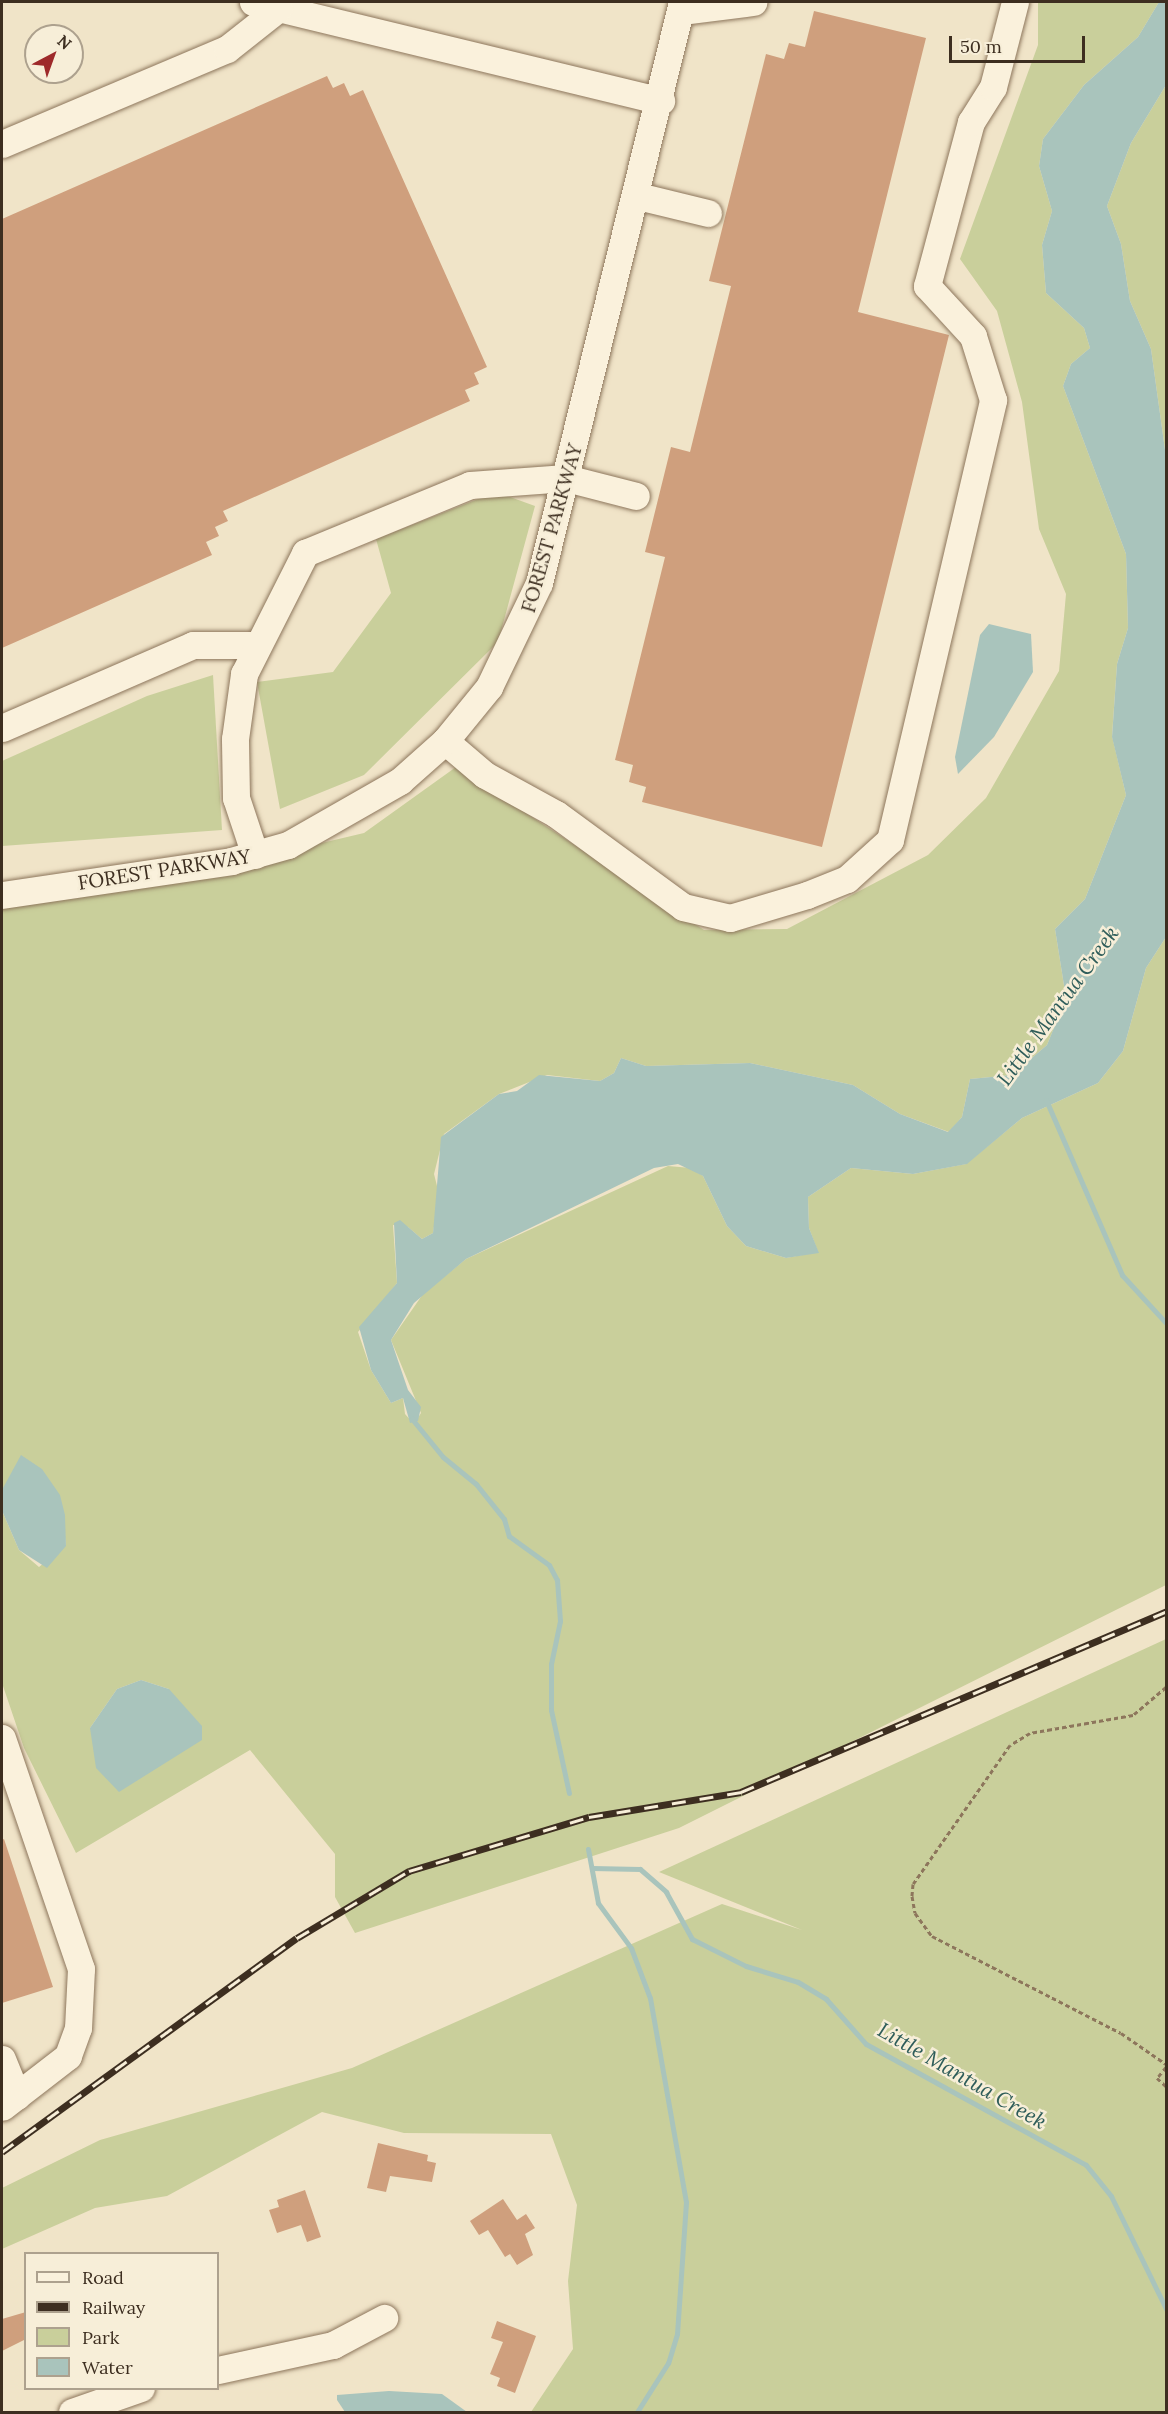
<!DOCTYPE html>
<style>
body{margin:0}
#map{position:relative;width:1168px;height:2414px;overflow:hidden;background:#f0e4c8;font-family:Lora,serif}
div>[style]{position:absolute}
.green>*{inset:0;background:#c9cf9b}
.water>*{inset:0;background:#a9c4bc}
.stream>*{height:5px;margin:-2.5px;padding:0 2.5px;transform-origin:2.5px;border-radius:2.5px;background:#a9c4bc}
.building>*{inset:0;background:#cf9f7d}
.path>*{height:3px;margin-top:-1.5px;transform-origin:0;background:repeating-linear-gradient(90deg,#8d765c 0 4.5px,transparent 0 7.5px)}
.roads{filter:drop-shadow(0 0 2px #8d765c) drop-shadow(0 0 2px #8d765c)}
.minor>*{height:27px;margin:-13.5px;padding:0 13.5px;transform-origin:13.5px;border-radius:13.5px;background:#faf1dc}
.rail>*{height:7px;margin-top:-3.5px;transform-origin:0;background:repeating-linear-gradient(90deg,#f7eed8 0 14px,#3d2e20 0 28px);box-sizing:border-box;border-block:2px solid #3d2e20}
span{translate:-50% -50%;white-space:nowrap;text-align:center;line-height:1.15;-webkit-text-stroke:5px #f7eed8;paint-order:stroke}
.street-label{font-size:20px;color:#3d2e20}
.water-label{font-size:21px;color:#2f5d5a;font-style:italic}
.frame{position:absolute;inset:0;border:3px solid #3d2e20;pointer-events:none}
.legend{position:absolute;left:24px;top:2252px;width:195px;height:138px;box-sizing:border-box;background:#f7eed8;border:2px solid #ada18e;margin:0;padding:8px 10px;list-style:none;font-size:18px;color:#3d2e20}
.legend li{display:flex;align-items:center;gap:12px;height:30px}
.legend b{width:30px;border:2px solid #ada18e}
.north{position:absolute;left:24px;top:24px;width:60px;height:60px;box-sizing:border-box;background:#f7eed8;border:2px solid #ada18e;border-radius:50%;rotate:41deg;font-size:16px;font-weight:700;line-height:24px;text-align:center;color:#3d2e20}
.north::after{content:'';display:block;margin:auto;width:21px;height:27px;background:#9e2a2b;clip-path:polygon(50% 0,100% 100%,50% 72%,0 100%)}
.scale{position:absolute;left:949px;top:36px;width:136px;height:27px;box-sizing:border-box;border:3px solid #3d2e20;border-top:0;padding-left:8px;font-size:18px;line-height:21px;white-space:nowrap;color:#3d2e20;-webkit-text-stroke:4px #f7eed8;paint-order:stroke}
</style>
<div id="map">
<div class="green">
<div style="clip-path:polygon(evenodd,1038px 2px,1159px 2px,1138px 37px,1084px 85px,1043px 139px,1039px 166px,1052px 211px,1042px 245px,1046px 293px,1084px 328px,1090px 348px,1071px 364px,1063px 386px,1126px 554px,1128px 628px,1117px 664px,1112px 736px,1126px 795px,1085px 899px,1055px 929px,1066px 998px,1047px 1045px,1012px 1075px,970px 1079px,962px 1117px,949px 1132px,900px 1114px,853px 1085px,750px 1063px,646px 1066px,621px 1058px,614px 1073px,600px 1081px,547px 1075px,499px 1094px,444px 1134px,434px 1174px,439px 1194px,433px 1233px,422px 1239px,408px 1227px,393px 1225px,397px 1283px,358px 1332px,371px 1370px,391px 1403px,403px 1398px,405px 1414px,414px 1424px,421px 1413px,391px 1340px,423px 1294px,466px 1259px,668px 1166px,691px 1168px,703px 1176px,727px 1226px,746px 1246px,786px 1258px,818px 1252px,809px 1228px,808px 1197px,851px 1168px,913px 1174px,966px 1164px,1022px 1118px,1098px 1083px,1123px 1051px,1146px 968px,1166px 937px,1166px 1585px,679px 1828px,355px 1933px,335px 1897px,335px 1854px,250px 1750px,76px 1853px,24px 1748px,2px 1683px,2px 906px,178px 877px,364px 833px,456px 767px,704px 930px,787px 929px,928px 855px,986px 798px,1059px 671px,1066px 594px,1039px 529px,1022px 402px,997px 311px,960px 259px,1038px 45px,1038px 2px,3px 1488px,59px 1495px,66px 1545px,39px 1567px,19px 1550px,3px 1513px,3px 1488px,1038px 2px,141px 1680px,169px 1689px,90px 1728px,117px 1689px,141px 1680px)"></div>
<div style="clip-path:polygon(1166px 85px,1166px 457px,1151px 349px,1130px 301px,1121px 244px,1107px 206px,1131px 143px)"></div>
<div style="clip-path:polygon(496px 492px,535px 506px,498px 642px,364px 775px,280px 809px,257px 682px,333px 672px,391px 593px,376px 539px)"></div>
<div style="clip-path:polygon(213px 675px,222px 830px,2px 846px,2px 761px,147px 696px)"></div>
<div style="clip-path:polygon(1166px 1639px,1166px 2412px,531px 2412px,573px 2349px,568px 2281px,577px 2205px,551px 2134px,404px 2133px,322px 2112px,167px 2196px,95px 2208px,2px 2249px,2px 2188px,100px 2140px,352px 2068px,722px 1904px,802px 1930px,659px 1872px)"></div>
</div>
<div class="water">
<div style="clip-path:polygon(1159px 2px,1166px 2px,1166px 85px,1131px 143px,1107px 206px,1121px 244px,1130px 301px,1151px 349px,1166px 457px,1166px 937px,1146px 968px,1123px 1051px,1098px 1083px,1022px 1118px,967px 1164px,913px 1174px,851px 1168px,808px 1197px,809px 1228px,819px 1253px,786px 1258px,746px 1246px,727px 1226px,703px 1176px,678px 1164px,654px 1168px,466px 1259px,414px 1303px,391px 1340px,408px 1390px,421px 1407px,418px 1421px,410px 1423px,403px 1398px,391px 1403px,371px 1370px,359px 1327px,397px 1283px,394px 1223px,400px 1220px,422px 1239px,433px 1233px,441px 1137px,499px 1094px,517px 1091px,539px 1075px,600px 1081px,614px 1073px,621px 1058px,646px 1066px,750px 1063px,853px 1085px,900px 1114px,948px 1132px,962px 1117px,970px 1079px,1012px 1075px,1047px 1045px,1066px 998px,1055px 929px,1085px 899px,1126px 795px,1112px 737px,1117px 664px,1128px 628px,1126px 554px,1063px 386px,1071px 364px,1090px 348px,1084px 328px,1046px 293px,1042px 245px,1052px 211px,1039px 166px,1043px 139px,1084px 85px,1138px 37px)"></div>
<div style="clip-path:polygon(989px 624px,1031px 634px,1033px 672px,994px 737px,958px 774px,955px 757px,980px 635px)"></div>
<div style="clip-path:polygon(21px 1455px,42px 1469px,60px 1495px,65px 1515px,66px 1546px,47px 1568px,19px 1550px,3px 1513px,3px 1488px)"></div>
<div style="clip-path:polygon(141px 1680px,169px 1689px,202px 1726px,202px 1740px,119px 1792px,96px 1768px,90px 1728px,117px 1689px)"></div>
<div style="clip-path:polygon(389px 2391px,442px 2394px,467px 2412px,345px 2412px,337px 2400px,337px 2395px)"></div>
</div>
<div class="stream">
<div style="left:1046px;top:1100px;width:191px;rotate:66.5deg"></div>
<div style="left:1122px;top:1275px;width:65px;rotate:47.5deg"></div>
<div style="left:412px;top:1419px;width:49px;rotate:50.8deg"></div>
<div style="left:443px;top:1457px;width:43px;rotate:39.3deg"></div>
<div style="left:476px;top:1484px;width:45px;rotate:51.3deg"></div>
<div style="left:504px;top:1519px;width:18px;rotate:74deg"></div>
<div style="left:509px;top:1536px;width:49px;rotate:35.9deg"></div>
<div style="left:549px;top:1565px;width:17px;rotate:62deg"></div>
<div style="left:557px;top:1580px;width:41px;rotate:85.8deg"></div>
<div style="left:560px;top:1621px;width:44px;rotate:101.8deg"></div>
<div style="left:551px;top:1664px;width:46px;rotate:90deg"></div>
<div style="left:551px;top:1710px;width:85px;rotate:77.8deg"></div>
<div style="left:588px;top:1849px;width:55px;rotate:79.5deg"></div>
<div style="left:598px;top:1903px;width:56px;rotate:53.7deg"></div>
<div style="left:631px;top:1948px;width:53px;rotate:69.2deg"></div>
<div style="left:650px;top:1998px;width:207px;rotate:80deg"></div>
<div style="left:686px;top:2202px;width:132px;rotate:93.9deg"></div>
<div style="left:677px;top:2334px;width:30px;rotate:107deg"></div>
<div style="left:668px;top:2363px;width:58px;rotate:122.3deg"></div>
<div style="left:592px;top:1868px;width:48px;rotate:1.2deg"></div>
<div style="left:640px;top:1869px;width:35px;rotate:41deg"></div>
<div style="left:666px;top:1892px;width:54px;rotate:61deg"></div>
<div style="left:692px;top:1939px;width:60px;rotate:26.6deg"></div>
<div style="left:746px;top:1966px;width:54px;rotate:17.1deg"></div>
<div style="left:798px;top:1982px;width:33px;rotate:31deg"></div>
<div style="left:826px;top:1999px;width:60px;rotate:48.4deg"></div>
<div style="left:866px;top:2044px;width:251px;rotate:28.8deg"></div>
<div style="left:1086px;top:2165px;width:40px;rotate:51deg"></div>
<div style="left:1111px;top:2196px;width:126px;rotate:64deg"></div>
</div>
<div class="building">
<div style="clip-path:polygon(814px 11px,926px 38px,858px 312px,949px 335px,822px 847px,642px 802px,646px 787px,629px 782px,633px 765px,615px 760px,665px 557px,645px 552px,671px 447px,690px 452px,731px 286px,709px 281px,766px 54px,784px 59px,789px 43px,805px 47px)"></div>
<div style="clip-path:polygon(327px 76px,333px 88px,344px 83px,350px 96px,363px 90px,487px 367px,474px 373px,479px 384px,465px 390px,470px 401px,223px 511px,228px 521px,215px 527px,219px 536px,206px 542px,212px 555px,2px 648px,2px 219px)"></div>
<div style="clip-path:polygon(4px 1839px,53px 1987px,2px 2003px,2px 1840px)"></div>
<div style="clip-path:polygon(378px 2143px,428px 2155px,427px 2161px,436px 2163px,432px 2182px,390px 2176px,386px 2192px,367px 2188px)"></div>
<div style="clip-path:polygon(305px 2190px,321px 2237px,307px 2242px,301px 2225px,277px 2233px,269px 2210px,279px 2207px,277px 2200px)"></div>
<div style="clip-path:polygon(503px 2199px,517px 2220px,526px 2214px,535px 2228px,525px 2234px,533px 2255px,517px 2265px,510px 2254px,505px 2257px,488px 2230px,479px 2235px,470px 2221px)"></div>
<div style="clip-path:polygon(26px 2312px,26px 2339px,2px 2351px,2px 2319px)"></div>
<div style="clip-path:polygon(497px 2321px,536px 2336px,515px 2393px,497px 2386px,500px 2378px,490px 2374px,503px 2342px,491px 2338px)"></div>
</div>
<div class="path">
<div style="left:1166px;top:1687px;width:43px;rotate:139.7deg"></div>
<div style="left:1133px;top:1715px;width:105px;rotate:170.1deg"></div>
<div style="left:1030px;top:1733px;width:23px;rotate:149deg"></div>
<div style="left:1010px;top:1745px;width:169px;rotate:124.9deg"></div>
<div style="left:913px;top:1884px;width:12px;rotate:95deg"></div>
<div style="left:912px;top:1896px;width:17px;rotate:80deg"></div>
<div style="left:915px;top:1913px;width:29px;rotate:54deg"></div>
<div style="left:932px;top:1936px;width:212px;rotate:27.2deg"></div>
<div style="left:1121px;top:2033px;width:55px;rotate:34.6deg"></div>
<div style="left:1166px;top:2067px;width:14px;rotate:129deg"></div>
<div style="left:1157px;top:2078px;width:12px;rotate:42deg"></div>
</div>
<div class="roads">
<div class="minor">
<div style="left:253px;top:2px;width:420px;rotate:13.6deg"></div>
<div style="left:681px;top:11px;width:73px;rotate:-7.1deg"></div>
<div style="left:2px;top:144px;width:244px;rotate:-22.9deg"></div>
<div style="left:227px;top:49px;width:66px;rotate:-38.3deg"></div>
<div style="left:638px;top:196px;width:72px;rotate:13.7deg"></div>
<div style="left:2px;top:728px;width:208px;rotate:-23.5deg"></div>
<div style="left:193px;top:645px;width:64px"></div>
<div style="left:445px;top:741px;width:52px;rotate:40.4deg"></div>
<div style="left:485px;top:775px;width:81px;rotate:28.8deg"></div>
<div style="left:556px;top:814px;width:157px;rotate:36.2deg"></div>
<div style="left:683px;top:907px;width:48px;rotate:13.2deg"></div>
<div style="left:730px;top:918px;width:80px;rotate:-16.6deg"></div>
<div style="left:807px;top:895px;width:43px;rotate:-21.8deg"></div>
<div style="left:847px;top:879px;width:58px;rotate:-42.2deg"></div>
<div style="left:890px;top:840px;width:452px;rotate:-76.8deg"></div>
<div style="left:993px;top:400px;width:67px;rotate:-107.4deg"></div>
<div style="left:973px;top:336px;width:68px;rotate:-132.6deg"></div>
<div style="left:927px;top:286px;width:170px;rotate:-75deg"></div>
<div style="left:971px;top:122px;width:41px;rotate:-57.8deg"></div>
<div style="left:993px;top:87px;width:88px;rotate:-75.5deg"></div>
<div style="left:255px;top:855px;width:60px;rotate:-108.4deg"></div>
<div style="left:236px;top:798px;width:59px;rotate:-91deg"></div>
<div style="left:235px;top:739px;width:66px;rotate:-82.1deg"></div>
<div style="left:244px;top:674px;width:136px;rotate:-63.2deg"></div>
<div style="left:305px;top:553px;width:178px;rotate:-22.4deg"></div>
<div style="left:470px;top:485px;width:96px;rotate:-4.2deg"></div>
<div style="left:566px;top:478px;width:72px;rotate:14.4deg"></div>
<div style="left:2px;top:895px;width:232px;rotate:-8.4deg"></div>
<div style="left:231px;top:861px;width:59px;rotate:-15.7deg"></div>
<div style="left:288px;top:845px;width:129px;rotate:-29.7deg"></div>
<div style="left:400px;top:781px;width:60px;rotate:-41.6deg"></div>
<div style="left:445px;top:741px;width:70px;rotate:-50.8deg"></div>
<div style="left:489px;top:687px;width:115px;rotate:-64.3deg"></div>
<div style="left:539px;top:583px;width:598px;rotate:-76.17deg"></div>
<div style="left:2px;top:1738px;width:244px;rotate:71.1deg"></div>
<div style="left:81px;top:1969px;width:59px;rotate:92.9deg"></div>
<div style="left:78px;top:2028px;width:30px;rotate:110deg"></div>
<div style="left:68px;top:2056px;width:83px;rotate:142.3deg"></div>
<div style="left:2px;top:2059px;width:40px;rotate:68deg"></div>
<div style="left:218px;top:2370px;width:118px;rotate:-12.3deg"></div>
<div style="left:333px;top:2345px;width:58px;rotate:-27.9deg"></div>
<div style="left:72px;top:2412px;width:73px;rotate:-19.2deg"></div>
</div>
</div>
<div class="rail">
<div style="left:2px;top:2152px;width:364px;rotate:-36deg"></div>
<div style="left:297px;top:1938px;width:131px;rotate:-30.9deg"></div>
<div style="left:409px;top:1871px;width:188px;rotate:-16.7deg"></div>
<div style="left:589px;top:1817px;width:154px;rotate:-9.3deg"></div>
<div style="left:741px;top:1792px;width:462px;rotate:-23deg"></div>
</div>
<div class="street-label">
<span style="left:551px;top:528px;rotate:-74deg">FOREST PARKWAY</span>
<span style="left:164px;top:869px;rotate:-9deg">FOREST PARKWAY</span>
</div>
<div class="water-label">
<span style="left:1058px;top:1006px;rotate:-54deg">Little Mantua Creek</span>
<span style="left:962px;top:2076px;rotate:30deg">Little Mantua Creek</span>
</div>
<div class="frame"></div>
<ul class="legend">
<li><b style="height:8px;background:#faf1dc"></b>Road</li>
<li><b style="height:8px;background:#3d2e20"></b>Railway</li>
<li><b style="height:16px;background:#c9cf9b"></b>Park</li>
<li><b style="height:16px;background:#a9c4bc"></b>Water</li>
</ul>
<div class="north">N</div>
<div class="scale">50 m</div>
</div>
